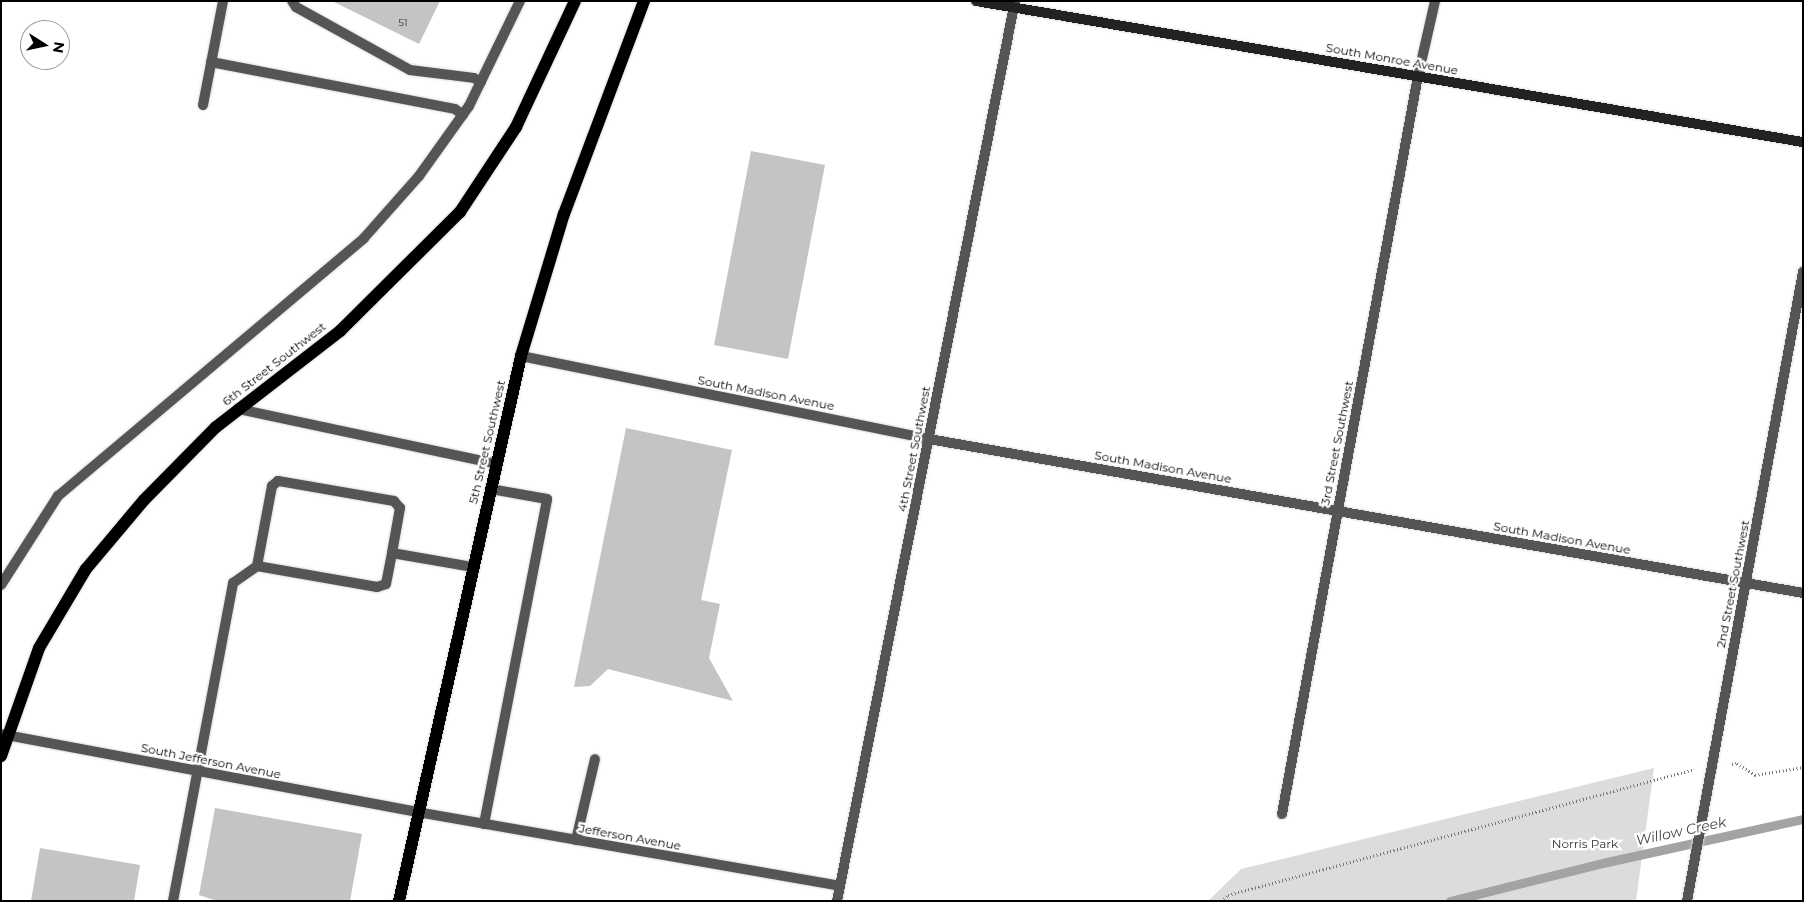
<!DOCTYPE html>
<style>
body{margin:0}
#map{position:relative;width:1804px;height:902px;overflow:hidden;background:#fff;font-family:Montserrat,sans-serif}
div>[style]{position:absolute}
.green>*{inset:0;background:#dcdcdc}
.stream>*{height:9px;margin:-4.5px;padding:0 4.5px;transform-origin:4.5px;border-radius:4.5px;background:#a3a3a3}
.building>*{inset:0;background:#c4c4c4}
.path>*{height:3px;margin-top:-1.5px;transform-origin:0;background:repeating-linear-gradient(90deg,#777 0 1px,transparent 0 3.5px)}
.roads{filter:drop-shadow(0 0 1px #dbdbdb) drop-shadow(0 0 1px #dbdbdb)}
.lane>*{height:10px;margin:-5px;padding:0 5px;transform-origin:5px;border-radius:5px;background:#555}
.street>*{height:10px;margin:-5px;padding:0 5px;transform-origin:5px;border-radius:5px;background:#555}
.secondary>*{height:10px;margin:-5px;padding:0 5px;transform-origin:5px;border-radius:5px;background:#222}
.primary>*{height:12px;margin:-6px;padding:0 6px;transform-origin:6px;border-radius:6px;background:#000}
span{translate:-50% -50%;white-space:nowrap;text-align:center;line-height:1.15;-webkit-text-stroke:4.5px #fff;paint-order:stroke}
.number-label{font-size:10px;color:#313131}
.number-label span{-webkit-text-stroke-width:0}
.street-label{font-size:12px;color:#000}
.park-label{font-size:12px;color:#333}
.water-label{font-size:14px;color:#444;font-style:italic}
.frame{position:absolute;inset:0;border:2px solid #000;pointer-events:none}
.north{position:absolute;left:20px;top:20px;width:50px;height:50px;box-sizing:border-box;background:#fff;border:1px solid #999;border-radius:50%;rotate:100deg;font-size:14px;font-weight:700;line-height:20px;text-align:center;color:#000}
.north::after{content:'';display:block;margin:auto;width:18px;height:22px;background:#000;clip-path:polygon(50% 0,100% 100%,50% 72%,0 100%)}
</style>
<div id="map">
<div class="green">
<div style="clip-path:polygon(1654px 768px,1636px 901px,1208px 901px,1241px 869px)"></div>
</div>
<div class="stream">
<div style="left:1450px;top:901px;width:162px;rotate:-14deg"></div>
<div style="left:1607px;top:862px;width:201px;rotate:-12.4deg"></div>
</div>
<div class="building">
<div style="clip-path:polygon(332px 1px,440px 1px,419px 44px)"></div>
<div style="clip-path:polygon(751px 151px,825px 165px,788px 359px,714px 345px)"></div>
<div style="clip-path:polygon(626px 428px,732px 450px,701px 600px,720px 604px,709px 658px,733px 701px,608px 669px,590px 686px,574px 687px)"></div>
<div style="clip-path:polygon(215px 808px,362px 834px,350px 901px,217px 901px,199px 895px)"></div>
<div style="clip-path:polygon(40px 848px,140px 865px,134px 901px,31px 901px)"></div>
</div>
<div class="path">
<div style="left:1732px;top:764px;width:5px;rotate:-11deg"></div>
<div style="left:1737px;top:763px;width:22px;rotate:34deg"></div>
<div style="left:1755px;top:775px;width:49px;rotate:-9.5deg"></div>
<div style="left:1221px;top:901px;width:9px;rotate:-41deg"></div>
<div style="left:1228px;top:895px;width:483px;rotate:-15.1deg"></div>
</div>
<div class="roads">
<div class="lane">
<div style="left:292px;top:1px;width:7px;rotate:56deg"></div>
<div style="left:296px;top:7px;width:130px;rotate:28.9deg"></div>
<div style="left:410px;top:70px;width:64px;rotate:7.1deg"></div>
<div style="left:474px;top:78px;width:8px;rotate:30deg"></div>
<div style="left:211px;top:62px;width:248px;rotate:10.9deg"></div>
<div style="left:455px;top:109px;width:10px;rotate:37deg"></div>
<div style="left:1418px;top:76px;width:77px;rotate:-77.2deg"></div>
<div style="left:203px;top:105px;width:106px;rotate:-79.1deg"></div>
<div style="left:521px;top:356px;width:416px;rotate:11.5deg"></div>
<div style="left:238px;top:409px;width:264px;rotate:12deg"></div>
<div style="left:392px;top:553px;width:46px;rotate:-79.9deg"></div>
<div style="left:400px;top:508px;width:9px;rotate:-131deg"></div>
<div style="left:394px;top:501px;width:118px;rotate:-170.2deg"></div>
<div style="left:278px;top:481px;width:8px;rotate:140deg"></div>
<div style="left:272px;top:486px;width:81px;rotate:100.6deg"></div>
<div style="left:257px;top:566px;width:122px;rotate:9.9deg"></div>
<div style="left:377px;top:587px;width:9px;rotate:-18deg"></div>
<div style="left:386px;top:584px;width:32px;rotate:-79deg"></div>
<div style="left:392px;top:553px;width:81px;rotate:9.9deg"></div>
<div style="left:1px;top:585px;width:106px;rotate:-57.4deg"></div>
<div style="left:58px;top:496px;width:400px;rotate:-40.1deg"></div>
<div style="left:364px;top:238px;width:83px;rotate:-48.4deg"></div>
<div style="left:419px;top:176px;width:86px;rotate:-54.5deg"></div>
<div style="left:469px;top:106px;width:117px;rotate:-64.1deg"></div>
<div style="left:484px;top:824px;width:331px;rotate:-79deg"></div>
<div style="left:547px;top:499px;width:58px;rotate:-170deg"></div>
<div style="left:576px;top:840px;width:83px;rotate:-76.8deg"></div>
<div style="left:173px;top:901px;width:324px;rotate:-79.3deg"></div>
<div style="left:233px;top:583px;width:29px;rotate:-35deg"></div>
</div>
<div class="street">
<div style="left:929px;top:439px;width:887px;rotate:9.99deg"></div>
<div style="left:1px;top:734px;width:423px;rotate:10.6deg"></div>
<div style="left:417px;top:812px;width:429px;rotate:9.9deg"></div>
<div style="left:1282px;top:814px;width:750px;rotate:-79.56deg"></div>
<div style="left:837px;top:901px;width:917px;rotate:-78.81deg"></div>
<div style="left:1687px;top:901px;width:640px;rotate:-79.55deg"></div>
</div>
<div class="secondary">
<div style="left:976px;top:1px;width:839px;rotate:9.68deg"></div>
</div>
<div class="primary">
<div style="left:1px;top:756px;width:114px;rotate:-70.6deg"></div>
<div style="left:39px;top:648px;width:92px;rotate:-59.3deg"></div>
<div style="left:86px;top:569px;width:90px;rotate:-50deg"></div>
<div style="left:144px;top:500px;width:103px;rotate:-45.4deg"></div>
<div style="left:216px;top:427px;width:157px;rotate:-37.7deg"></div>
<div style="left:340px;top:331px;width:169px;rotate:-44.8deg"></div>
<div style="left:460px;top:212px;width:102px;rotate:-56.6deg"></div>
<div style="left:516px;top:127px;width:139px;rotate:-64.9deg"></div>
<div style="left:399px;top:901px;width:558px;rotate:-77.38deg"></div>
<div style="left:521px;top:356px;width:148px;rotate:-73.2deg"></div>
<div style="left:564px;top:214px;width:228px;rotate:-69.4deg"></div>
</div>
</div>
<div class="number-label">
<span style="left:403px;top:23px">51</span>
</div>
<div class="street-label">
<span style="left:1392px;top:59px;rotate:10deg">South Monroe Avenue</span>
<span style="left:274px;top:364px;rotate:-38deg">6th Street Southwest</span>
<span style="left:766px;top:393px;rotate:11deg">South Madison Avenue</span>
<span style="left:487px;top:442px;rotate:-77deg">5th Street Southwest</span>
<span style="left:1337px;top:443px;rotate:-79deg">3rd Street Southwest</span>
<span style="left:914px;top:449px;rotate:-79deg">4th Street Southwest</span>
<span style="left:1163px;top:467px;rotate:10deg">South Madison Avenue</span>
<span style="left:1562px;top:538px;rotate:10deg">South Madison Avenue</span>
<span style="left:1733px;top:584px;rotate:-79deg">2nd Street Southwest</span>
<span style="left:211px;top:761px;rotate:11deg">South Jefferson Avenue</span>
<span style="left:630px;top:837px;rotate:10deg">Jefferson Avenue</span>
</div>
<div class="park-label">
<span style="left:1585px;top:844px">Norris Park</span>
</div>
<div class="water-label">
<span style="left:1681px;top:831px;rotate:-12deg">Willow Creek</span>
</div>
<div class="frame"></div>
<div class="north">N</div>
</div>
